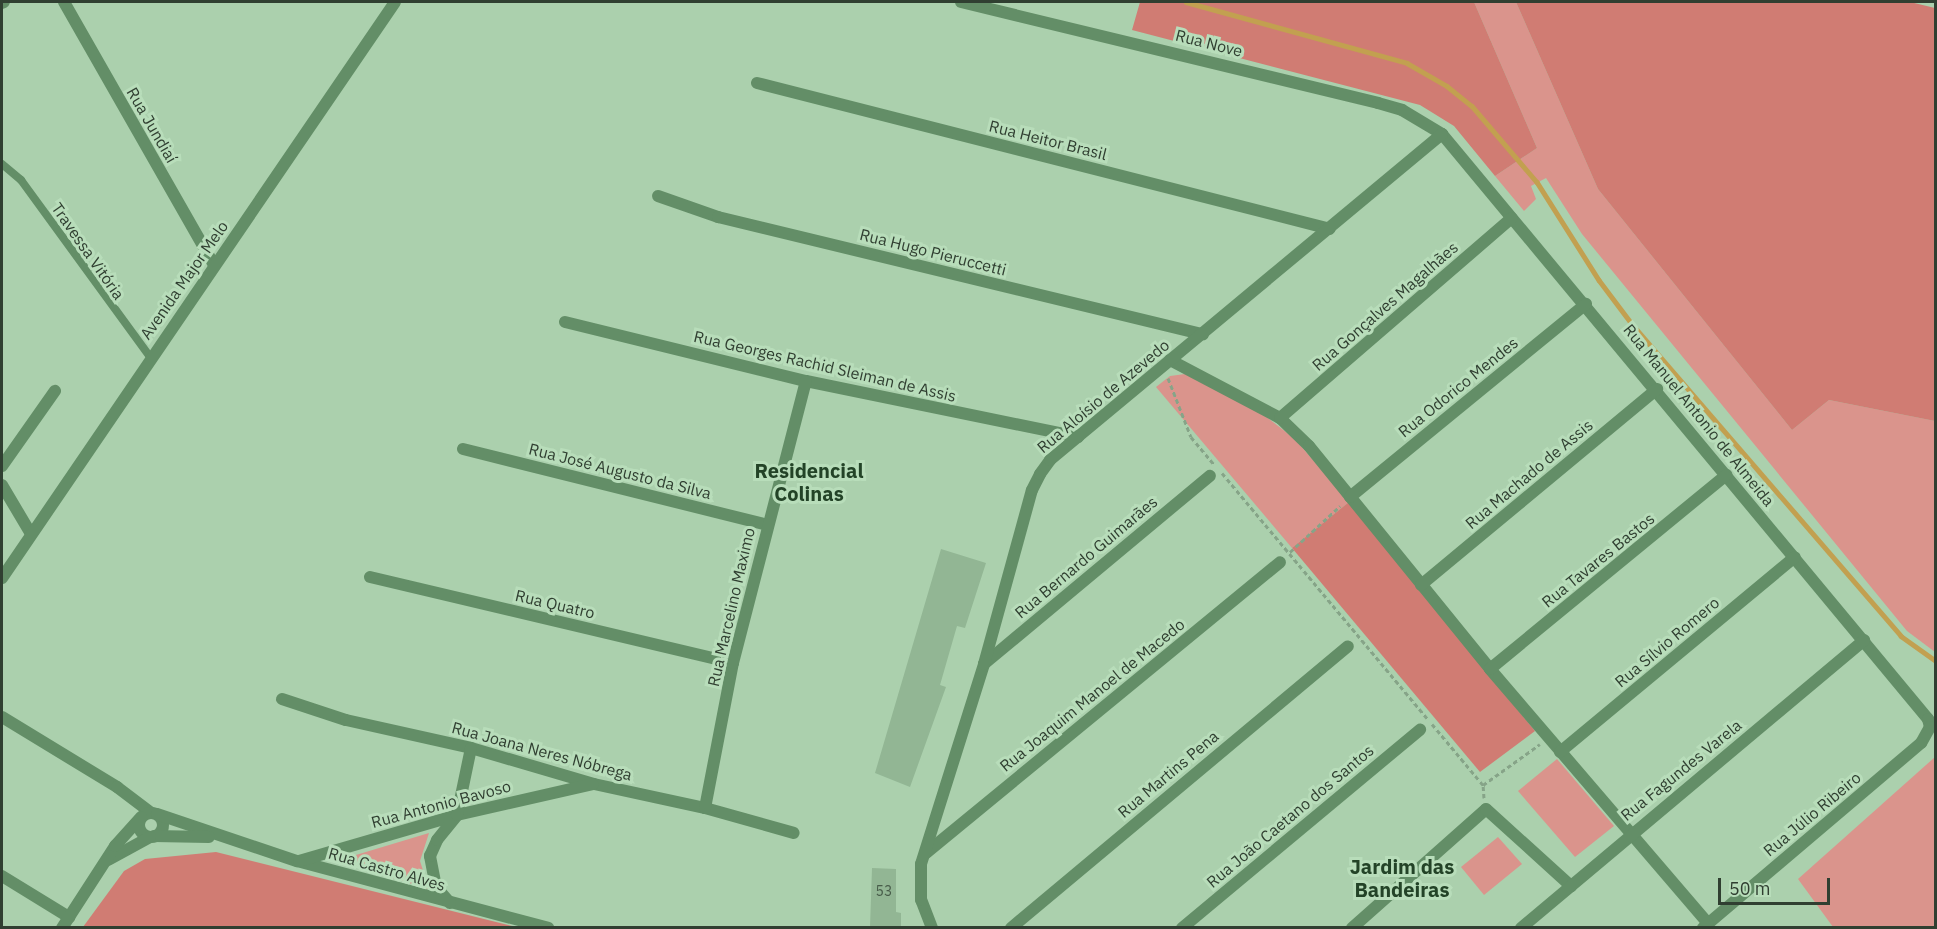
<!DOCTYPE html>
<meta charset="utf-8">
<style>
body{margin:0}
#map{position:relative;width:1937px;height:929px;overflow:hidden;background:#abd0ad;font-family:"IBM Plex Sans",sans-serif}
div>[style]{position:absolute}
.green>*{inset:0;background:#da948c}
.forest>*{inset:0;background:#d07c73}
.stream>*{height:4.5px;margin:-2.25px;padding:0 2.25px;transform-origin:2.25px;border-radius:2.25px;background:#c2a050}
.building>*{inset:0;background:#92b694}
.path>*{height:3px;margin-top:-1.5px;transform-origin:0;background:repeating-linear-gradient(90deg,#86a488 0 4.5px,transparent 0 7.5px)}
.lane>*{height:8px;margin:-4px;padding:0 4px;transform-origin:4px;border-radius:4px;background:#638e67}
.street>*{height:12px;margin:-6px;padding:0 6px;transform-origin:6px;border-radius:6px;background:#638e67}
.street>.ring{margin:-6px;padding:0;box-sizing:content-box;background:none;border:12px solid #638e67;border-radius:50%}
span{translate:-50% -50%;white-space:nowrap;text-align:center;line-height:1.15;-webkit-text-stroke:6px #b8ddba;paint-order:stroke}
.number-label{font-size:14px;color:#485d4a}
.number-label span{-webkit-text-stroke-width:0}
.street-label{font-size:16px;color:#303f31}
.quarter-label{font-size:20px;color:#234327;font-weight:700}
.frame{position:absolute;inset:0;border:3px solid #303f31;pointer-events:none}
.scale{position:absolute;left:1718px;top:878px;width:112px;height:27px;box-sizing:border-box;border:3px solid #303f31;border-top:0;padding-left:8px;font-size:18px;line-height:21px;white-space:nowrap;color:#303f31;-webkit-text-stroke:4px #b8ddba;paint-order:stroke}
</style>
<div id="map">
<div class="green">
<div style="clip-path:polygon(1474px 2px,1516px 2px,1598px 189px,1792px 430px,1829px 400px,1935px 421px,1935px 652px,1907px 631px,1582px 234px,1546px 178px,1531px 186px,1536px 199px,1524px 211px,1495px 176px,1537px 148px)"></div>
<div style="clip-path:polygon(1185px 374px,1264px 415px,1295px 439px,1349px 502px,1292px 548px,1156px 387px,1170px 376px)"></div>
<div style="clip-path:polygon(1935px 757px,1935px 927px,1833px 927px,1798px 879px)"></div>
<div style="clip-path:polygon(1557px 759px,1614px 826px,1575px 857px,1518px 791px)"></div>
<div style="clip-path:polygon(429px 833px,420px 861px,429px 889px,336px 861px)"></div>
<div style="clip-path:polygon(1498px 837px,1522px 864px,1484px 895px,1461px 867px)"></div>
</div>
<div class="forest">
<div style="clip-path:polygon(1140px 2px,1474px 2px,1537px 148px,1495px 176px,1454px 126px,1420px 105px,1132px 30px)"></div>
<div style="clip-path:polygon(1516px 2px,1910px 2px,1935px 8px,1935px 421px,1829px 400px,1792px 430px,1598px 189px)"></div>
<div style="clip-path:polygon(1349px 502px,1535px 731px,1480px 772px,1292px 548px)"></div>
<div style="clip-path:polygon(216px 852px,516px 927px,83px 927px,124px 871px,145px 859px)"></div>
</div>
<div class="stream">
<div style="left:1186px;top:2px;width:229px;rotate:15.4deg"></div>
<div style="left:1407px;top:63px;width:46px;rotate:29.9deg"></div>
<div style="left:1447px;top:86px;width:32px;rotate:39deg"></div>
<div style="left:1472px;top:106px;width:100px;rotate:49.5deg"></div>
<div style="left:1537px;top:182px;width:116px;rotate:57.7deg"></div>
<div style="left:1599px;top:280px;width:55px;rotate:53.1deg"></div>
<div style="left:1632px;top:324px;width:412px;rotate:49.2deg"></div>
<div style="left:1901px;top:636px;width:43px;rotate:35.5deg"></div>
</div>
<div class="building">
<div style="clip-path:polygon(941px 549px,986px 563px,965px 628px,957px 626px,940px 685px,946px 687px,910px 787px,875px 773px)"></div>
<div style="clip-path:polygon(872px 868px,896px 869px,896px 912px,901px 913px,901px 927px,870px 927px)"></div>
</div>
<div class="path">
<div style="left:1168px;top:378px;width:63px;rotate:68.7deg"></div>
<div style="left:1191px;top:437px;width:35px;rotate:50deg"></div>
<div style="left:1222px;top:473px;width:321px;rotate:50.1deg"></div>
<div style="left:1290px;top:552px;width:68px;rotate:-42.6deg"></div>
<div style="left:1432px;top:724px;width:80px;rotate:50.1deg"></div>
<div style="left:1484px;top:798px;width:13px;rotate:-94deg"></div>
<div style="left:1483px;top:785px;width:70px;rotate:-35.7deg"></div>
</div>
<div class="lane">
<div style="left:2px;top:164px;width:25px;rotate:40deg"></div>
<div style="left:21px;top:180px;width:219px;rotate:53.9deg"></div>
</div>
<div class="street">
<div style="left:64px;top:2px;width:303px;rotate:60.3deg"></div>
<div style="left:961px;top:2px;width:429px;rotate:13.6deg"></div>
<div style="left:1378px;top:103px;width:25px;rotate:16deg"></div>
<div style="left:1402px;top:110px;width:47px;rotate:31deg"></div>
<div style="left:1442px;top:134px;width:761px;rotate:50.28deg"></div>
<div style="left:1928px;top:719px;width:8px;rotate:76deg"></div>
<div style="left:1930px;top:727px;width:18px;rotate:119deg"></div>
<div style="left:1921px;top:743px;width:286px;rotate:139.7deg"></div>
<div style="left:2px;top:3px;width:2px;rotate:-27deg"></div>
<div style="left:757px;top:83px;width:591px;rotate:14.29deg"></div>
<div style="left:658px;top:196px;width:64px;rotate:19.3deg"></div>
<div style="left:718px;top:217px;width:499px;rotate:13.6deg"></div>
<div style="left:565px;top:322px;width:248px;rotate:13.8deg"></div>
<div style="left:806px;top:381px;width:278px;rotate:11.6deg"></div>
<div style="left:1170px;top:360px;width:124px;rotate:27.8deg"></div>
<div style="left:1280px;top:418px;width:40px;rotate:44deg"></div>
<div style="left:1309px;top:446px;width:287px;rotate:50.9deg"></div>
<div style="left:1490px;top:669px;width:335px;rotate:49.4deg"></div>
<div style="left:1280px;top:418px;width:306px;rotate:-40.8deg"></div>
<div style="left:463px;top:449px;width:314px;rotate:14deg"></div>
<div style="left:2px;top:466px;width:92px;rotate:-54.8deg"></div>
<div style="left:2px;top:485px;width:57px;rotate:59.4deg"></div>
<div style="left:1350px;top:497px;width:305px;rotate:-39.3deg"></div>
<div style="left:370px;top:577px;width:373px;rotate:13.3deg"></div>
<div style="left:2px;top:578px;width:697px;rotate:-55.69deg"></div>
<div style="left:1421px;top:585px;width:307px;rotate:-39.7deg"></div>
<div style="left:984px;top:664px;width:294px;rotate:-39.8deg"></div>
<div style="left:1490px;top:669px;width:306px;rotate:-39.4deg"></div>
<div style="left:282px;top:699px;width:67px;rotate:18.2deg"></div>
<div style="left:346px;top:720px;width:128px;rotate:12.6deg"></div>
<div style="left:471px;top:748px;width:128px;rotate:16.3deg"></div>
<div style="left:594px;top:784px;width:114px;rotate:12.2deg"></div>
<div style="left:705px;top:808px;width:92px;rotate:15.7deg"></div>
<div style="left:2px;top:717px;width:135px;rotate:31.3deg"></div>
<div style="left:117px;top:787px;width:41px;rotate:37.1deg"></div>
<div style="left:1560px;top:752px;width:305px;rotate:-39.7deg"></div>
<div style="left:705px;top:808px;width:148px;rotate:-79.1deg"></div>
<div style="left:733px;top:663px;width:291px;rotate:-75.5deg"></div>
<div class="ring" style="left:139px;top:813px;width:12px;height:12px"></div>
<div style="left:157px;top:814px;width:148px;rotate:18.6deg"></div>
<div style="left:297px;top:861px;width:260px;rotate:14.9deg"></div>
<div style="left:154px;top:836px;width:55px;rotate:1deg"></div>
<div style="left:926px;top:853px;width:458px;rotate:-39.4deg"></div>
<div style="left:108px;top:860px;width:48px;rotate:-28.7deg"></div>
<div style="left:299px;top:861px;width:165px;rotate:-16.2deg"></div>
<div style="left:457px;top:815px;width:139px;rotate:-12.8deg"></div>
<div style="left:2px;top:876px;width:79px;rotate:31.5deg"></div>
<div style="left:450px;top:903px;width:21px;rotate:-131deg"></div>
<div style="left:436px;top:887px;width:32px;rotate:-101deg"></div>
<div style="left:430px;top:856px;width:17px;rotate:-66deg"></div>
<div style="left:437px;top:840px;width:32px;rotate:-51deg"></div>
<div style="left:457px;top:815px;width:68px;rotate:-78.2deg"></div>
<div style="left:62px;top:928px;width:98px;rotate:-57.1deg"></div>
<div style="left:115px;top:846px;width:39px;rotate:-48deg"></div>
<div style="left:932px;top:928px;width:30px;rotate:-111deg"></div>
<div style="left:921px;top:900px;width:36px;rotate:-90deg"></div>
<div style="left:921px;top:864px;width:210px;rotate:-72.5deg"></div>
<div style="left:984px;top:664px;width:180px;rotate:-74.6deg"></div>
<div style="left:1032px;top:490px;width:18px;rotate:-63deg"></div>
<div style="left:1040px;top:474px;width:17px;rotate:-54deg"></div>
<div style="left:1050px;top:460px;width:510px;rotate:-39.75deg"></div>
<div style="left:1011px;top:928px;width:439px;rotate:-39.9deg"></div>
<div style="left:1182px;top:928px;width:310px;rotate:-39.8deg"></div>
<div style="left:1352px;top:928px;width:179px;rotate:-41.6deg"></div>
<div style="left:1486px;top:809px;width:115px;rotate:42.2deg"></div>
<div style="left:1521px;top:928px;width:448px;rotate:-40deg"></div>
</div>
<div class="number-label">
<span style="left:884px;top:891px">53</span>
</div>
<div class="street-label">
<span style="left:1209px;top:43px;rotate:14deg">Rua Nove</span>
<span style="left:152px;top:125px;rotate:60deg">Rua Jundiaí</span>
<span style="left:1048px;top:140px;rotate:14deg">Rua Heitor Brasil</span>
<span style="left:88px;top:251px;rotate:55deg">Travessa Vitória</span>
<span style="left:933px;top:252px;rotate:14deg">Rua Hugo Pieruccetti</span>
<span style="left:184px;top:280px;rotate:-55deg">Avenida Major Melo</span>
<span style="left:1385px;top:306px;rotate:-41deg">Rua Gonçalves Magalhães</span>
<span style="left:825px;top:366px;rotate:13deg">Rua Georges Rachid Sleiman de Assis</span>
<span style="left:1458px;top:387px;rotate:-39deg">Rua Odorico Mendes</span>
<span style="left:1103px;top:396px;rotate:-40deg">Rua Aloísio de Azevedo</span>
<span style="left:1699px;top:415px;rotate:51deg">Rua Manuel Antonio de Almeida</span>
<span style="left:620px;top:471px;rotate:14deg">Rua José Augusto da Silva</span>
<span style="left:1529px;top:474px;rotate:-40deg">Rua Machado de Assis</span>
<span style="left:1086px;top:557px;rotate:-40deg">Rua Bernardo Guimarães</span>
<span style="left:1598px;top:560px;rotate:-39deg">Rua Tavares Bastos</span>
<span style="left:555px;top:604px;rotate:13deg">Rua Quatro</span>
<span style="left:731px;top:607px;rotate:-77deg">Rua Marcelino Maximo</span>
<span style="left:1667px;top:642px;rotate:-40deg">Rua Sílvio Romero</span>
<span style="left:1092px;top:695px;rotate:-39deg">Rua Joaquim Manoel de Macedo</span>
<span style="left:542px;top:751px;rotate:15deg">Rua Joana Neres Nóbrega</span>
<span style="left:1681px;top:770px;rotate:-39deg">Rua Fagundes Varela</span>
<span style="left:1168px;top:774px;rotate:-40deg">Rua Martins Pena</span>
<span style="left:441px;top:804px;rotate:-15deg">Rua Antonio Bavoso</span>
<span style="left:1812px;top:814px;rotate:-40deg">Rua Júlio Ribeiro</span>
<span style="left:1290px;top:816px;rotate:-40deg">Rua João Caetano dos Santos</span>
<span style="left:387px;top:869px;rotate:16deg">Rua Castro Alves</span>
</div>
<div class="quarter-label">
<span style="left:809px;top:482px">Residencial<br>Colinas</span>
<span style="left:1402px;top:878px">Jardim das<br>Bandeiras</span>
</div>
<div class="frame"></div>
<div class="scale">50 m</div>
</div>
